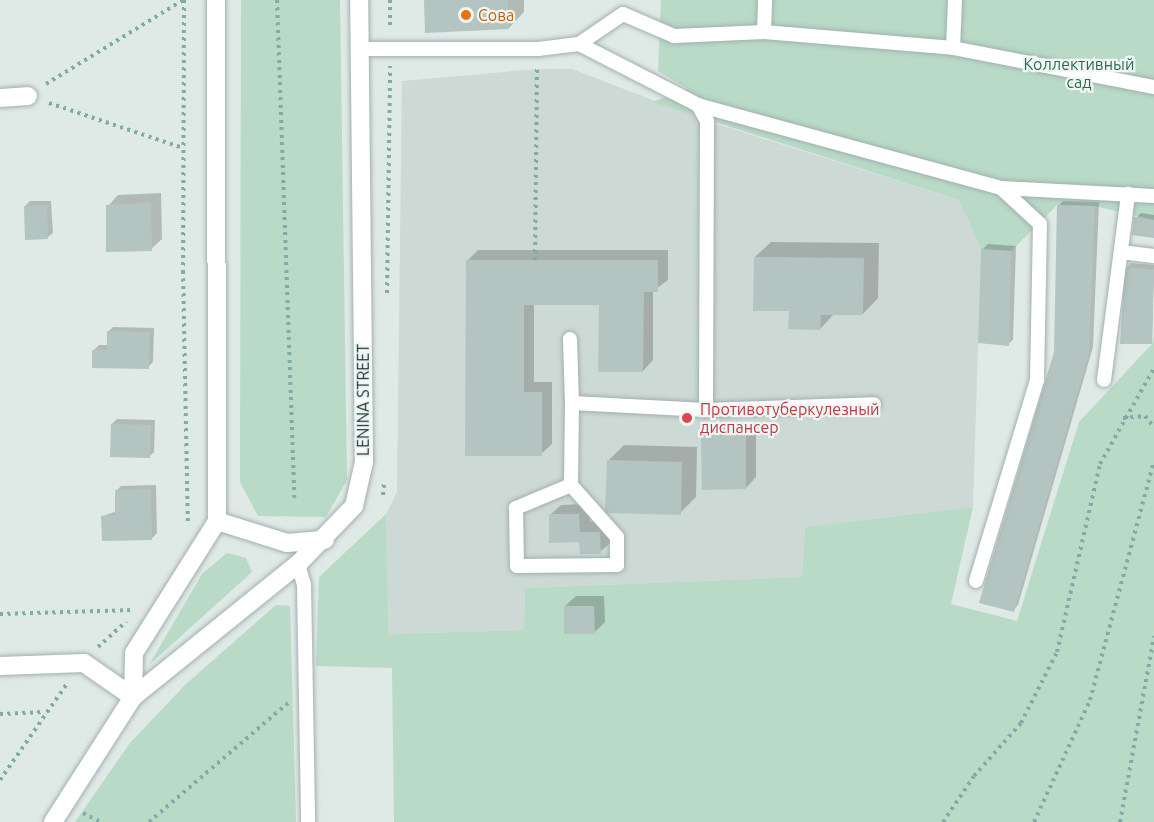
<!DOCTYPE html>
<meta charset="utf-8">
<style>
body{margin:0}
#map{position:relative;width:1154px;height:822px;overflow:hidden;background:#dfe9e6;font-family:Ubuntu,sans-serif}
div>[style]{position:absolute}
.built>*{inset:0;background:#cdd9d5}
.green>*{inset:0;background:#b8dac7}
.shadow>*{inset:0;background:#0003}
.building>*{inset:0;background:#b4c4c0}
.path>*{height:4px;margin-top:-2px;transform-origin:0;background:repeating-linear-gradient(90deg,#81aba5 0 3px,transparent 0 7.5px)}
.roads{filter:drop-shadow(0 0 2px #a2b0ae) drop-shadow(0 0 2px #a2b0ae)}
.service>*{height:14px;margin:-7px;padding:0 7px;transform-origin:7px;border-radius:7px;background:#fff}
.minor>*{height:18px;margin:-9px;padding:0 9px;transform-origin:9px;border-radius:9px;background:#fff}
.tertiary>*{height:18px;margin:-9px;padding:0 9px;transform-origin:9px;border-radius:9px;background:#fff}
.secondary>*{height:18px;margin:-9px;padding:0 9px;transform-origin:9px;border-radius:9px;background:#fff}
.dots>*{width:16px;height:16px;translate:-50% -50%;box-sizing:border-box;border:3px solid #eff6f4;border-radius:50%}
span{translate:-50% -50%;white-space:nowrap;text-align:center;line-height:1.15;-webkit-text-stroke:4.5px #eff6f4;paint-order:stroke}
.food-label{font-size:16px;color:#c56008}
.left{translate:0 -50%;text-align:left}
.park-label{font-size:16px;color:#2d6d50}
.street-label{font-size:16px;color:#213836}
.health-label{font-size:16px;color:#be3a42}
</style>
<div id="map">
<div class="built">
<div style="clip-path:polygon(537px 69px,572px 69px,707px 121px,959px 200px,981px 249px,973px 507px,805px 527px,802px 577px,525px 588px,524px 630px,387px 634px,386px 514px,397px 492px,402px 81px)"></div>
</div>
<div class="green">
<div style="clip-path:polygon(241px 0,340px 0,347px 480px,326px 517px,258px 516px,240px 482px)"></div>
<div style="clip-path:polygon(661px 0,1154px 0,1154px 220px,1095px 206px,1057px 205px,1011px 251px,981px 249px,959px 200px,652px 102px,688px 89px,658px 71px)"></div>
<div style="clip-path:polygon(1154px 335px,1154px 822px,394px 822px,392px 668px,316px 666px,319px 577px,386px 514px,388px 634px,524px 630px,525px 588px,802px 577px,805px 527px,973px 507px,951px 604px,1017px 621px,1079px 422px,1152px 344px)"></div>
<div style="clip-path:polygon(227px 553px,246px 558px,252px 572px,149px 665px,202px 574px)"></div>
<div style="clip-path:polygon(276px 605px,290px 606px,296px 822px,75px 822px,130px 743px,186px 684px)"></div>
</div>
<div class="shadow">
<div style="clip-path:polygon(425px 0,524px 0,524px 12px,509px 28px)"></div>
<div style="clip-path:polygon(161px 193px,162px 239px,151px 249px,108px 206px,118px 195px)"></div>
<div style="clip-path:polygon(30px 201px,51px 201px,53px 233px,48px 237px,25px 206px)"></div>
<div style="clip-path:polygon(1063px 201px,1099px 202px,1093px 347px,1018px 605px,1013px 610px,1056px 352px,1058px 206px)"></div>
<div style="clip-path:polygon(1141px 213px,1154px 215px,1154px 236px,1136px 218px)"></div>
<div style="clip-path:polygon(771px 242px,879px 243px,878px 298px,863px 314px,835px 313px,820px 329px,790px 310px,755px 257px)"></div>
<div style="clip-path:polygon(988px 244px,1016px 246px,1013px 340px,1008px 344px,983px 249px)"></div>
<div style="clip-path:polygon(478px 250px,668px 250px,668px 280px,653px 291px,653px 360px,643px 371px,600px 304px,534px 304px,534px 382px,552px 382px,552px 444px,541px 454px,467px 261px)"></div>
<div style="clip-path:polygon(1131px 263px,1154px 265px,1152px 342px,1126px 268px)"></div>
<div style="clip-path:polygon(113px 327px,154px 328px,153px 362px,148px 367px,94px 350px,99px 345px,108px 345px,108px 332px)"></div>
<div style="clip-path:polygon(117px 419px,155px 420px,154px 452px,149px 457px,112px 424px)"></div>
<div style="clip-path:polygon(756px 425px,756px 477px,746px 488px,703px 436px,713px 426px)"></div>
<div style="clip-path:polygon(624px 445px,697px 447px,696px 497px,680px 513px,608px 461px)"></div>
<div style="clip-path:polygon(156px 485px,157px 533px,152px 538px,103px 516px,117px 511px,116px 491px,121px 486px)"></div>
<div style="clip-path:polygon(589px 504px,590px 522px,610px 522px,611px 542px,600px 552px,550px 515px,561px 505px)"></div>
<div style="clip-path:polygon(576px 596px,604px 596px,605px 622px,594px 633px,565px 606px)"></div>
</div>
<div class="building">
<div style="clip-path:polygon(424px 0,508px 0,509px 29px,425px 33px)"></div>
<div style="clip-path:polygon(151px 203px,152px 251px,106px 252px,106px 205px)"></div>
<div style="clip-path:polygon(47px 205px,48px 239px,25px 240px,24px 206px)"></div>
<div style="clip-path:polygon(1057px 205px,1095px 206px,1089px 353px,1014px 612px,979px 603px,1054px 352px)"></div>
<div style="clip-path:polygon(1134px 217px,1154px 220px,1154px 238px,1132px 235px)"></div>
<div style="clip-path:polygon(981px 249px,1011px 251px,1009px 346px,978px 343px)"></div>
<div style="clip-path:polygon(754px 257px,864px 258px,863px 315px,821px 315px,820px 330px,788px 329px,789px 311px,753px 311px)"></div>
<div style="clip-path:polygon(466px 260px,658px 260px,658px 292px,644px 292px,643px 372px,598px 372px,599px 305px,524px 305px,524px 392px,542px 392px,542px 456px,465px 456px)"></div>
<div style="clip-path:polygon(1125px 267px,1154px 270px,1152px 344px,1120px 344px)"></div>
<div style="clip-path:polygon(107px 331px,150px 332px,149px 369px,92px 368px,92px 350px,107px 350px)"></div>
<div style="clip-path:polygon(111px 424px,151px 425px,150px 458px,110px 457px)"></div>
<div style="clip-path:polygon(746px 435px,746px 489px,702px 490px,701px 436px)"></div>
<div style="clip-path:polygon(607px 460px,682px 462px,681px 515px,605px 513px)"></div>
<div style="clip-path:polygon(151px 489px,152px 540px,102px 541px,101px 516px,115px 515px,115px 490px)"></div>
<div style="clip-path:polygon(549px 514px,579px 514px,580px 532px,600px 532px,601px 554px,580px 554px,579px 542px,549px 543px)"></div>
<div style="clip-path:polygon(564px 606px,594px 606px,595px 634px,564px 634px)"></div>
</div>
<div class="path">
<div style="left:184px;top:0;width:271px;rotate:90.2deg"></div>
<div style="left:183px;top:271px;width:252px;rotate:88.9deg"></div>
<div style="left:277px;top:0;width:498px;rotate:88deg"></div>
<div style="left:390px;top:0;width:29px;rotate:90deg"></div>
<div style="left:46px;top:84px;width:161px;rotate:-31.5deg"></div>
<div style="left:49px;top:103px;width:141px;rotate:18.6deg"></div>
<div style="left:535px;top:260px;width:193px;rotate:-89.4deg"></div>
<div style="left:387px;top:293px;width:227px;rotate:-89.2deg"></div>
<div style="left:1123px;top:418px;width:22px;rotate:-5deg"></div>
<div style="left:1145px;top:416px;width:14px;rotate:51deg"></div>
<div style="left:383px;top:495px;width:12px;rotate:-85deg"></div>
<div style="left:0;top:614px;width:134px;rotate:-1.7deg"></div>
<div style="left:98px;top:647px;width:38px;rotate:-42deg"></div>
<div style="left:0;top:714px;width:44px;rotate:-2.6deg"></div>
<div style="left:0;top:780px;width:116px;rotate:-55.2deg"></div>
<div style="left:83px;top:813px;width:20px;rotate:27deg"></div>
<div style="left:149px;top:822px;width:183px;rotate:-40.6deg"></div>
<div style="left:943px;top:822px;width:55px;rotate:-56deg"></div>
<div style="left:974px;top:776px;width:71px;rotate:-48.4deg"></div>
<div style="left:1021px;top:723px;width:80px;rotate:-63.1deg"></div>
<div style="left:1057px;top:652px;width:193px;rotate:-77.1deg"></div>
<div style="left:1100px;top:464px;width:110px;rotate:-60.6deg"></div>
<div style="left:1034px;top:822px;width:134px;rotate:-65.3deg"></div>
<div style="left:1090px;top:700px;width:247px;rotate:-75deg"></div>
<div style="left:1120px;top:822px;width:189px;rotate:-79.6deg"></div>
</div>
<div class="roads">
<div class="service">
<div style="left:764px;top:32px;width:32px;rotate:-88deg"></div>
<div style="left:579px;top:44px;width:53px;rotate:-34.3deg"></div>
<div style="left:623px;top:14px;width:56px;rotate:23.3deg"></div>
<div style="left:674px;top:36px;width:90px;rotate:-2.5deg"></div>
<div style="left:764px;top:32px;width:190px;rotate:4.8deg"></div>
<div style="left:953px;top:48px;width:205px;rotate:11deg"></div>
<div style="left:953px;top:48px;width:48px;rotate:-87.6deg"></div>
<div style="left:360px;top:49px;width:178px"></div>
<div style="left:538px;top:49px;width:41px;rotate:-7deg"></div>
<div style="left:579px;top:44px;width:134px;rotate:27.1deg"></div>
<div style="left:698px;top:105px;width:314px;rotate:15.3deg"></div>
<div style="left:1001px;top:188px;width:53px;rotate:42.7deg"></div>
<div style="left:1040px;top:224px;width:156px;rotate:91.1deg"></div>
<div style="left:1037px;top:380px;width:210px;rotate:106.9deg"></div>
<div style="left:1001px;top:188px;width:153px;rotate:3deg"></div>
<div style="left:1121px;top:252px;width:33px;rotate:7deg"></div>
<div style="left:570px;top:339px;width:64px;rotate:88.2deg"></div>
<div style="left:572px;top:403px;width:134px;rotate:3deg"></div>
<div style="left:706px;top:410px;width:289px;rotate:-89.8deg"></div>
<div style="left:707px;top:121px;width:18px;rotate:-119deg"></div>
<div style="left:1104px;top:380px;width:188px;rotate:-82.6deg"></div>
<div style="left:706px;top:410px;width:168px;rotate:-2deg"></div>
<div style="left:571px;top:485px;width:60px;rotate:157.3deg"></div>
<div style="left:516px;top:508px;width:58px;rotate:89deg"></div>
<div style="left:517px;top:566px;width:100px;rotate:-0.6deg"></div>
<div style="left:617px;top:565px;width:28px;rotate:-90deg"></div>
<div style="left:617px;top:537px;width:69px;rotate:-131.5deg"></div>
<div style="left:571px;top:485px;width:82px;rotate:-89.3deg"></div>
<div style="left:298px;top:564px;width:22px;rotate:74deg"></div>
<div style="left:304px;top:585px;width:237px;rotate:89deg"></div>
</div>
<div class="minor">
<div style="left:0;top:98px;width:28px;rotate:-4deg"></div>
</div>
<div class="tertiary">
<div style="left:0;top:666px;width:84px;rotate:-2deg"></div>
<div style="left:84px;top:663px;width:60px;rotate:34.8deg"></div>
</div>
<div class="secondary">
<div style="left:217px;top:521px;width:73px;rotate:17.4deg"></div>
<div style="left:287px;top:543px;width:38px;rotate:-5deg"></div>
<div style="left:133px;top:697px;width:44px;rotate:-88.7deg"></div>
<div style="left:134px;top:653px;width:156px;rotate:-57.8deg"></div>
<div style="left:217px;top:521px;width:521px;rotate:-90.11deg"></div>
<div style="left:53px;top:822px;width:148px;rotate:-57.4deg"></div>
<div style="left:133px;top:697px;width:212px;rotate:-38.9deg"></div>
<div style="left:298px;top:564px;width:81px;rotate:-46deg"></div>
<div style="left:354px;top:506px;width:45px;rotate:-77.2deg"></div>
<div style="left:364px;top:462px;width:462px;rotate:-90.6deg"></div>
</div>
</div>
<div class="dots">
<div style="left:466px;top:15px;background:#e8710a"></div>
<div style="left:687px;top:418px;background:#e0444e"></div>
</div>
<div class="food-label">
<span class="left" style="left:478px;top:15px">Сова</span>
</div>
<div class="park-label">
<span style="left:1079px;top:73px">Коллективный<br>сад</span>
</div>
<div class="street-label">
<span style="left:363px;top:400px;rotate:-90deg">LENINA STREET</span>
</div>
<div class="health-label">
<span class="left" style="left:700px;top:418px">Противотуберкулезный<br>диспансер</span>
</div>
</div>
